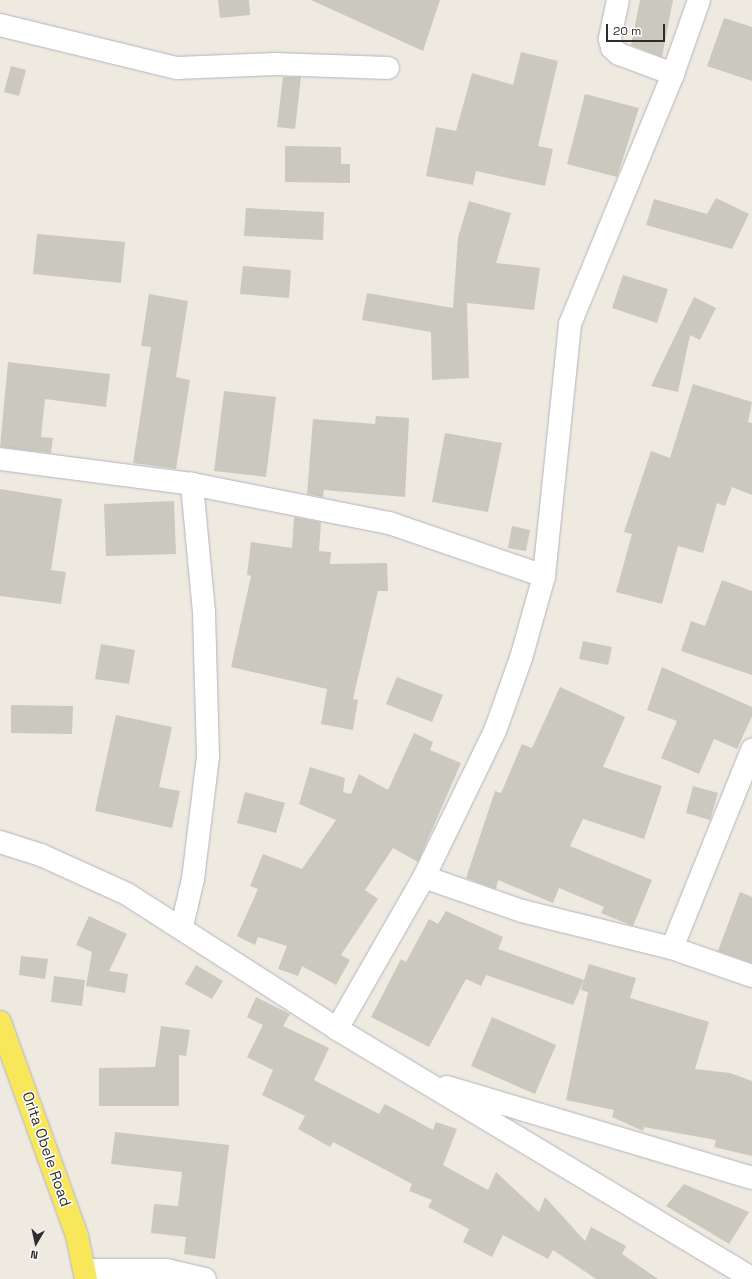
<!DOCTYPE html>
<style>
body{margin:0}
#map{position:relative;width:752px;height:1279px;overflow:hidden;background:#efeadf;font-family:"Space Grotesk",sans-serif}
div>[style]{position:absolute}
.building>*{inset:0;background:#cbc8bd}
.roads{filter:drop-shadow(0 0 1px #b3b3c1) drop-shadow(0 0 1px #b3b3c1)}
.minor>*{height:22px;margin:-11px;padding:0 11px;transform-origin:11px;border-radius:11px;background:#fff}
.major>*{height:22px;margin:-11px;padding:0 11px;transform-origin:11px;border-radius:11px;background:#f8e65b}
span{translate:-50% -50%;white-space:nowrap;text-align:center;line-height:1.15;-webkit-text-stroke:3px #fff;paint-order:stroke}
.street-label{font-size:15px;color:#2d2d2d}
.north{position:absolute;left:16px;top:1223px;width:40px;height:40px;-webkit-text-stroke:3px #fff;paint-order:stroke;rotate:189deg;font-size:11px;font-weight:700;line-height:16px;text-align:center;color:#2d2d2d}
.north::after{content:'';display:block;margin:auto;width:14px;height:18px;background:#2d2d2d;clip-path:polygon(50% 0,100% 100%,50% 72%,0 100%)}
.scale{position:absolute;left:606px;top:24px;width:59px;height:18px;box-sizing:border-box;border:2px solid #2d2d2d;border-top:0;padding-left:5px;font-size:12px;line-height:14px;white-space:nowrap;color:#2d2d2d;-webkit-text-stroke:3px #fff;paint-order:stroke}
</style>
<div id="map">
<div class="building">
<div style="clip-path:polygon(218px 0,249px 0,250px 15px,220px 18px)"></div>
<div style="clip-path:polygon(311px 0,440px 0,423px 51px)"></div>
<div style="clip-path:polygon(640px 0,673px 0,662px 57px,631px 45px)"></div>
<div style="clip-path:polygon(724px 18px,752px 27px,752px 81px,707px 66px)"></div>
<div style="clip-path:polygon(521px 52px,558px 61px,538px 146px,553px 149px,545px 186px,476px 171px,473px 185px,426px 176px,436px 127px,456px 131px,472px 73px,513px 85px)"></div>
<div style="clip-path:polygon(11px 66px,26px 70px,19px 96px,4px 92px)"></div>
<div style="clip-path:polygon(283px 77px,301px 77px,295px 129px,277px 127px)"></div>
<div style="clip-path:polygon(585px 94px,639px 108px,617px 177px,567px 164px)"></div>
<div style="clip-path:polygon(285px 146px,341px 147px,341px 164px,350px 164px,350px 183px,285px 182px)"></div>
<div style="clip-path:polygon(716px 198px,749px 214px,732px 249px,646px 225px,654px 199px,707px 214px)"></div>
<div style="clip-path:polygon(469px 201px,511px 213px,496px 263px,540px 268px,534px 310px,467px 303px,469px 378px,432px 380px,431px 332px,362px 320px,367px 293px,453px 308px,458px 237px)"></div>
<div style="clip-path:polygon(246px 208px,324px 212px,323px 240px,244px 236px)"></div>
<div style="clip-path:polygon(37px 234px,125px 242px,121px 283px,33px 274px)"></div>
<div style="clip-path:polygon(243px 266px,291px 270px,289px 298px,240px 294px)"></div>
<div style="clip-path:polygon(623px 275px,668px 289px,657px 323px,612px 308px)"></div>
<div style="clip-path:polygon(149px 294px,188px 301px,176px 377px,190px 380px,176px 469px,133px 463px,151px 347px,141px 346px)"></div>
<div style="clip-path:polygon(694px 297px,716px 308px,700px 340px,690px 335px,678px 392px,651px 386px)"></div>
<div style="clip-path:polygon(8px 362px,110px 374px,106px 407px,45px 399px,41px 437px,53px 438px,51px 453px,0 447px)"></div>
<div style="clip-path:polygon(693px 384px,752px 402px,748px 422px,752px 423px,752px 495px,732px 487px,725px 506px,717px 503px,703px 553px,678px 546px,662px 604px,616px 592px,632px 534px,624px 532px,651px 451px,670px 458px)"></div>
<div style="clip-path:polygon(224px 391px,276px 397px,266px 477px,214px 471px)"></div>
<div style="clip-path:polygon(376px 416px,409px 418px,405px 497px,324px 490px,323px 497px,307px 494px,313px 419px,375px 424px)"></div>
<div style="clip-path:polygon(445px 433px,502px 443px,488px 512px,432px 502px)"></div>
<div style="clip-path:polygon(0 489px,62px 499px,51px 570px,66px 572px,61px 604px,0 596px)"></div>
<div style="clip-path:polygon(174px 501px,176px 554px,106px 556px,104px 504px)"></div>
<div style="clip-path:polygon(294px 517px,321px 522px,319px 551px,331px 552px,330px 564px,387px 563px,388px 591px,378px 591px,353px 699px,358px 700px,353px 730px,321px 724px,327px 689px,231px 667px,251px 576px,247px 575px,251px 542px,292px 548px)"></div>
<div style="clip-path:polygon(512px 526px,530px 530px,526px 551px,508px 548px)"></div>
<div style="clip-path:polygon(722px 580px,752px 591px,752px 675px,681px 651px,691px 621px,705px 626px)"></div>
<div style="clip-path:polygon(583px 641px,612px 647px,608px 665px,579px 659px)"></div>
<div style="clip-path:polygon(101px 644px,135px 650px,129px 684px,95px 679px)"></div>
<div style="clip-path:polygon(662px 667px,752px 707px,752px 716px,737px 749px,714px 739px,699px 774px,661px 758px,677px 721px,647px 710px)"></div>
<div style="clip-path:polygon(397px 677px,443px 695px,432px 722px,386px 704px)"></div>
<div style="clip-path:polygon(560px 687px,625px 717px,603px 767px,662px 786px,644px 839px,583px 819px,570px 846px,652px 880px,633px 926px,601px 913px,604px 907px,559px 888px,553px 903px,498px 880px,496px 889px,466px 878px,495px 791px,501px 793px,522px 744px,532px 748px)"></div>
<div style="clip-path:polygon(11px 705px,73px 706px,72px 734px,11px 733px)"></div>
<div style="clip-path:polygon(116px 715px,172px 727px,159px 787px,180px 791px,172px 828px,95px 811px)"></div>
<div style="clip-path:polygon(414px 733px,433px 742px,430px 750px,461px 763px,418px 862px,393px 848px,365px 890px,378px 899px,341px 955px,350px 960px,336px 985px,302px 966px,298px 976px,278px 969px,287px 946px,258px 937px,255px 945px,237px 936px,258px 889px,250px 886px,263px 854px,302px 869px,336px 820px,299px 804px,310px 767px,345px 778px,343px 792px,351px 794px,359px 774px,388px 790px)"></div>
<div style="clip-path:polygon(693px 786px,718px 793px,710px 820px,686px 813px)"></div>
<div style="clip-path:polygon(245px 792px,285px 803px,276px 833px,237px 823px)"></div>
<div style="clip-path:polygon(740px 892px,752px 897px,752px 963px,718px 951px)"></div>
<div style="clip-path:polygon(446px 911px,503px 937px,498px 949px,584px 980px,589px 964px,636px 978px,630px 998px,709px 1022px,695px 1069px,730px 1073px,752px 1081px,752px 1156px,714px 1147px,716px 1140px,644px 1127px,643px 1131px,612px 1117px,614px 1110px,566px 1100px,588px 992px,581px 990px,584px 980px,573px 1005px,486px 975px,481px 986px,466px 979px,429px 1047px,371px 1017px,401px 959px,406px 962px,429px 919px,438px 924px)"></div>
<div style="clip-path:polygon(89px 916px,127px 934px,109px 971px,128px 974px,125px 993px,86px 986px,92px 952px,76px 945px)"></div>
<div style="clip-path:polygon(21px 956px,48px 959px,45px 979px,19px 975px)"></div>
<div style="clip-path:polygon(196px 965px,223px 981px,212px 999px,185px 984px)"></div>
<div style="clip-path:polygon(54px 976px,85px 980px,82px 1006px,51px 1002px)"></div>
<div style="clip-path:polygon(256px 997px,290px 1014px,283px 1026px,329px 1048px,314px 1080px,379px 1114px,385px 1104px,433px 1130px,436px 1122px,457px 1129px,443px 1165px,488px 1190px,496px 1172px,539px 1212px,545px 1197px,585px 1241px,591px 1227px,626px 1246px,622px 1254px,658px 1279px,596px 1279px,553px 1250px,548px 1259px,503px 1235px,492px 1257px,463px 1242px,469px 1229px,428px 1207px,432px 1200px,409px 1191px,412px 1184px,333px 1142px,330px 1147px,298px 1129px,305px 1116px,262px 1095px,273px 1070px,247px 1057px,263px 1025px,247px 1017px)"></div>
<div style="clip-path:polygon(492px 1017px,556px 1045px,535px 1094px,471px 1066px)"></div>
<div style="clip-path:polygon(161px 1026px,190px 1030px,186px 1056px,179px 1055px,179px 1106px,99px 1106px,99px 1068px,155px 1067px)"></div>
<div style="clip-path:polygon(115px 1132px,229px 1145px,215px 1259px,184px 1254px,186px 1237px,151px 1233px,154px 1204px,178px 1206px,182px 1172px,111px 1164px)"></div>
<div style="clip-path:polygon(684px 1184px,749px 1212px,729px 1244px,666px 1206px)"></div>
</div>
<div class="roads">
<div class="minor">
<div style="left:618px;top:0;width:40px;rotate:102deg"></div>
<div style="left:610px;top:39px;width:9px;rotate:77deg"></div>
<div style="left:612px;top:48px;width:9px;rotate:41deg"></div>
<div style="left:619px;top:54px;width:58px;rotate:20.3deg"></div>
<div style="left:0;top:25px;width:182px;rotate:13.7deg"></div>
<div style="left:177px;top:68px;width:98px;rotate:-2.3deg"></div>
<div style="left:275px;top:64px;width:113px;rotate:2deg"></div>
<div style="left:0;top:459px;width:194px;rotate:7.4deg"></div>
<div style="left:192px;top:484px;width:201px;rotate:11.2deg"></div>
<div style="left:389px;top:523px;width:164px;rotate:18.9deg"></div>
<div style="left:0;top:842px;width:43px;rotate:17.6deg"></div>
<div style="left:41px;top:855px;width:94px;rotate:24.4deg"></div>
<div style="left:127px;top:894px;width:250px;rotate:32.7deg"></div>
<div style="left:337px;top:1029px;width:484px;rotate:31deg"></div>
<div style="left:424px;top:877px;width:104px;rotate:19.1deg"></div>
<div style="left:522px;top:911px;width:154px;rotate:13.9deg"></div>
<div style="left:672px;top:948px;width:85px;rotate:19.3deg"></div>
<div style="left:182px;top:926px;width:48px;rotate:-76.8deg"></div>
<div style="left:193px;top:879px;width:124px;rotate:-83deg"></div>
<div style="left:208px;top:756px;width:144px;rotate:-91.6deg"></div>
<div style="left:204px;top:612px;width:129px;rotate:-95.4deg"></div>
<div style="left:672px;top:948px;width:214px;rotate:-68deg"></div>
<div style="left:337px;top:1029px;width:175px;rotate:-60.2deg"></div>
<div style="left:424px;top:877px;width:162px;rotate:-64.1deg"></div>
<div style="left:495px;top:731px;width:77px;rotate:-70.4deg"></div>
<div style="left:521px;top:658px;width:85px;rotate:-74.3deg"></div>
<div style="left:544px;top:576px;width:253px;rotate:-84.1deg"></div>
<div style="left:570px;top:324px;width:270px;rotate:-67.6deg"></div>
<div style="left:673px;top:74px;width:78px;rotate:-70.6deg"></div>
<div style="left:447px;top:1087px;width:318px;rotate:16.6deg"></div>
<div style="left:85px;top:1270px;width:81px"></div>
<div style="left:166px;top:1270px;width:40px;rotate:13deg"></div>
</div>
<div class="major">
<div style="left:0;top:1022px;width:227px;rotate:70.2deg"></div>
<div style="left:77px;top:1236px;width:44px;rotate:78.2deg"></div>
</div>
</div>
<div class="street-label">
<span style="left:47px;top:1149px;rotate:71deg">Orita Obele Road</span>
</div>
<div class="north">N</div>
<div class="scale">20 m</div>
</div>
